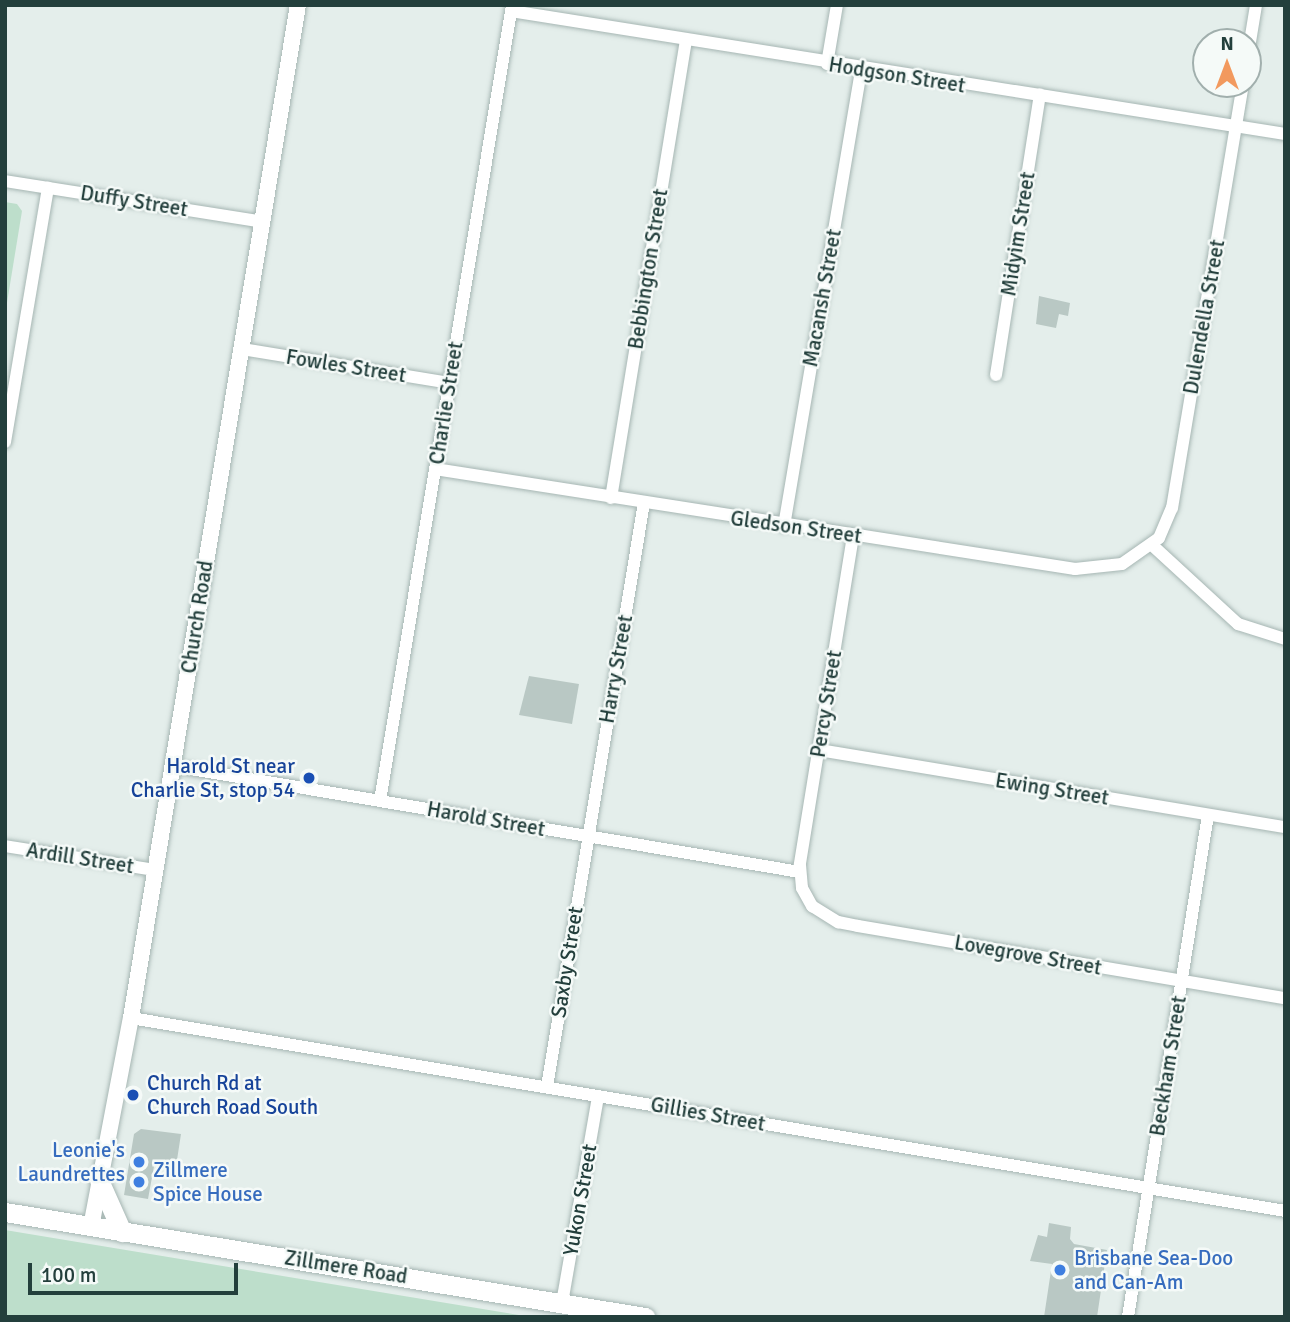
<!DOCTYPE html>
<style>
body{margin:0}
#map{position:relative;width:1290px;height:1322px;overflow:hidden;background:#e4eeeb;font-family:Signika,sans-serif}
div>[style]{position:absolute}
.green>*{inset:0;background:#bddecb}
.building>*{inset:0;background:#b9c8c4}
.roads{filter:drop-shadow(0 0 2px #a6b6b3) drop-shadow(0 0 2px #a6b6b3)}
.minor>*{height:12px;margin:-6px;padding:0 6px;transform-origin:6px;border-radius:6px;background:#fff}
.tertiary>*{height:16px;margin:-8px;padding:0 8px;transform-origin:8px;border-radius:8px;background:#fff}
.secondary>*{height:19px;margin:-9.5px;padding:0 9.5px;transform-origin:9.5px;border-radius:9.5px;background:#fff}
.dots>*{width:19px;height:19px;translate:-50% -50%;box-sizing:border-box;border:4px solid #f5faf8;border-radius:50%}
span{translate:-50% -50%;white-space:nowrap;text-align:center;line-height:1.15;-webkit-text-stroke:5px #f5faf8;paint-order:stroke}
.street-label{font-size:21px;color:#233f3c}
.transit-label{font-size:21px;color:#164399}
.right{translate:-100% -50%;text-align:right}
.left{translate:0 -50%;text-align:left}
.shop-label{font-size:21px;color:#366cbe}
.frame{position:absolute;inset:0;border:7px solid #233f3c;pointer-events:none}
.north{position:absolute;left:1192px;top:28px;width:70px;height:70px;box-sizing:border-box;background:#f5faf8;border:2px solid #a1afad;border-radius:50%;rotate:0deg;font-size:19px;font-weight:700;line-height:28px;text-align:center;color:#233f3c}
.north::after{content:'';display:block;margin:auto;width:24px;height:32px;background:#f2995e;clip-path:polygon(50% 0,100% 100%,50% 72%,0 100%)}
.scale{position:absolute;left:28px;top:1263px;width:210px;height:32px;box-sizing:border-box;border:4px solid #233f3c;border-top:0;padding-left:9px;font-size:21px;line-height:24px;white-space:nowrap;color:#233f3c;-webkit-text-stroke:5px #f5faf8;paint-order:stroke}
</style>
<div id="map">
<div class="green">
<div style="clip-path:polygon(5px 202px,17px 204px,22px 211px,5px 315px)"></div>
<div style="clip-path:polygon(5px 1230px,531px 1317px,5px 1317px)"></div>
</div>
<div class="building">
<div style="clip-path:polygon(1039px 296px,1070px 303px,1068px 316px,1059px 314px,1056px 328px,1036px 324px)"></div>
<div style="clip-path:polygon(529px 676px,579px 684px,572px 724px,519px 715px)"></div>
<div style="clip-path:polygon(141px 1129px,181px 1134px,177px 1160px,155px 1161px,148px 1199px,124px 1195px,134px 1134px)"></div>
<div style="clip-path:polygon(1049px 1223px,1071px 1227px,1070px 1239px,1074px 1244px,1107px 1250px,1097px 1317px,1044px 1317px,1052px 1264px,1030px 1261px,1038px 1235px,1047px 1237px)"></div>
</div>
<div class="roads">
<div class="minor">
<div style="left:511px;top:11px;width:784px;rotate:9.03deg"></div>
<div style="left:1248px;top:54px;width:50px;rotate:-80.7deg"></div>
<div style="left:827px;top:64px;width:60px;rotate:-80.4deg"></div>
<div style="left:5px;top:181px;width:261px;rotate:9deg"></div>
<div style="left:242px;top:349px;width:210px;rotate:9.3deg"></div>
<div style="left:996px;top:375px;width:284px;rotate:-81.1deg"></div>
<div style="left:5px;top:442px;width:258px;rotate:-80.4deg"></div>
<div style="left:435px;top:469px;width:648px;rotate:8.88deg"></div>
<div style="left:1075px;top:569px;width:47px;rotate:-6.1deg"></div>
<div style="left:1122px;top:564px;width:45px;rotate:-35.1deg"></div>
<div style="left:1159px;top:538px;width:33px;rotate:-67deg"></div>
<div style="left:1172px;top:508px;width:430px;rotate:-80.5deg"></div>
<div style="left:611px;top:498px;width:464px;rotate:-80.7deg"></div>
<div style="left:784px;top:526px;width:463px;rotate:-80.4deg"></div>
<div style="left:853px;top:536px;width:333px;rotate:99.2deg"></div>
<div style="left:800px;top:865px;width:23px;rotate:85deg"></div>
<div style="left:802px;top:888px;width:21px;rotate:61deg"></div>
<div style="left:812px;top:906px;width:31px;rotate:32deg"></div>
<div style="left:838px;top:922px;width:20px;rotate:11deg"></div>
<div style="left:858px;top:926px;width:433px;rotate:9.6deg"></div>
<div style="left:1152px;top:545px;width:117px;rotate:42.6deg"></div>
<div style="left:1238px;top:624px;width:49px;rotate:17.7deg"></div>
<div style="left:819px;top:750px;width:472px;rotate:9.4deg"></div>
<div style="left:173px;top:766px;width:636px;rotate:9.6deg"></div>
<div style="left:380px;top:801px;width:807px;rotate:-80.58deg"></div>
<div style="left:5px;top:846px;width:152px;rotate:9.1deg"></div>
<div style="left:131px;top:1018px;width:1170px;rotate:9.49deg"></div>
<div style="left:547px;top:1087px;width:592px;rotate:-80.57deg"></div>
<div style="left:562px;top:1303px;width:210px;rotate:-80.1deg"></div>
<div style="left:1128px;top:1317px;width:508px;rotate:-80.95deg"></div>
</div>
<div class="tertiary">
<div style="left:91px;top:1227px;width:213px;rotate:-79.2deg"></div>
<div style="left:131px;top:1018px;width:1027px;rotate:-80.64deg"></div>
</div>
<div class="secondary">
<div style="left:99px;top:1180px;width:57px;rotate:66.1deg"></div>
<div style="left:5px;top:1212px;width:649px;rotate:9.32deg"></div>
</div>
</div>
<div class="dots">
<div style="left:309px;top:778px;background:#1a4fb4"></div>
<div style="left:133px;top:1095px;background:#1a4fb4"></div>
<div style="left:139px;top:1162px;background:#3f7fe0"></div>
<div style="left:139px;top:1182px;background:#3f7fe0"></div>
<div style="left:1060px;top:1270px;background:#3f7fe0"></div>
</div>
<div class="street-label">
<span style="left:897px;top:75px;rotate:9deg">Hodgson Street</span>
<span style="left:134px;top:201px;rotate:9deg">Duffy Street</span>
<span style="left:1018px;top:234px;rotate:-81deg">Midyim Street</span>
<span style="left:648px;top:269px;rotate:-81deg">Bebbington Street</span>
<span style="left:822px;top:298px;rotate:-80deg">Macansh Street</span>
<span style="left:1204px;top:317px;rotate:-80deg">Dulendella Street</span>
<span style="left:346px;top:366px;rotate:9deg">Fowles Street</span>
<span style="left:446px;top:403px;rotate:-81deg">Charlie Street</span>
<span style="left:796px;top:527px;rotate:8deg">Gledson Street</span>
<span style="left:197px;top:617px;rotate:-81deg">Church Road</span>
<span style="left:616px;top:669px;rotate:-80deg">Harry Street</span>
<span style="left:826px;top:704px;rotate:-81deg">Percy Street</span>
<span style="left:1052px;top:789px;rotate:9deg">Ewing Street</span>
<span style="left:486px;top:819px;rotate:10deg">Harold Street</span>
<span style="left:80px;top:858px;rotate:9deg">Ardill Street</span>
<span style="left:1028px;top:955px;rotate:10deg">Lovegrove Street</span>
<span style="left:567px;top:962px;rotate:-81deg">Saxby Street</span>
<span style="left:1168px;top:1066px;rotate:-81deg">Beckham Street</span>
<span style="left:708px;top:1114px;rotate:10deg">Gillies Street</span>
<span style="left:580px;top:1200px;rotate:-80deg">Yukon Street</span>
<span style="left:346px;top:1267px;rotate:9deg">Zillmere Road</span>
</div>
<div class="transit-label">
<span class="right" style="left:295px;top:778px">Harold St near<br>Charlie St, stop 54</span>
<span class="left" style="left:147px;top:1095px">Church Rd at<br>Church Road South</span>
</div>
<div class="shop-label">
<span class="right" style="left:125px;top:1162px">Leonie's<br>Laundrettes</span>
<span class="left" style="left:153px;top:1182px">Zillmere<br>Spice House</span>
<span class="left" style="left:1074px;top:1270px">Brisbane Sea-Doo<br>and Can-Am</span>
</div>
<div class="frame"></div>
<div class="north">N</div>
<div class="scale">100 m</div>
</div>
